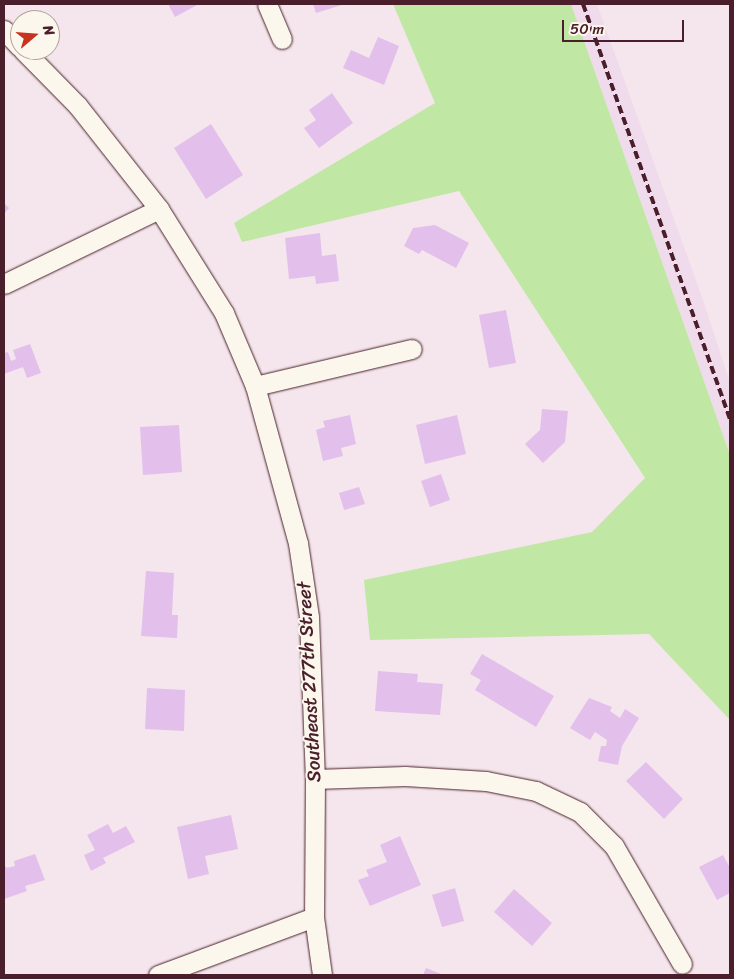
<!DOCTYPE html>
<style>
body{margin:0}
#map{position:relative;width:734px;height:979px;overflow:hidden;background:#f4e6ec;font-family:Sriracha,sans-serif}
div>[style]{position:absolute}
.built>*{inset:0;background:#efdbec}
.green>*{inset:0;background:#c0e8a4}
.building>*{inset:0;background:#e3c0ec}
.roads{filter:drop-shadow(0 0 1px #4a1f2b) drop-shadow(0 0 1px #4a1f2b)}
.minor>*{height:19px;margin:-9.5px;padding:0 9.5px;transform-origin:9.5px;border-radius:9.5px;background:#fbf7ec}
.rail>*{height:4px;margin-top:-2px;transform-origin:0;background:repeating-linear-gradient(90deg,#4a1f2b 0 8px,transparent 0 12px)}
span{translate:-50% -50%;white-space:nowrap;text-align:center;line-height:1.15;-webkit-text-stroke:4px #fbf7ec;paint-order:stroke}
.street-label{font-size:19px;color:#4a1f2b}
.frame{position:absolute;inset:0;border:5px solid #4a1f2b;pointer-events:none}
.north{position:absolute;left:10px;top:10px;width:50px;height:50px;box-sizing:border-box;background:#fbf7ec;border:1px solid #b4a19f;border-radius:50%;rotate:72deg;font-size:14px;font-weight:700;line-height:20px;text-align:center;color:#4a1f2b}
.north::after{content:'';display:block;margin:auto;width:18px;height:22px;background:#c8321e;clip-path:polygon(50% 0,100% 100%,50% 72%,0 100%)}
.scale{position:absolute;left:562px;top:20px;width:122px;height:22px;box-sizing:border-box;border:2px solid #4a1f2b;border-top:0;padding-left:6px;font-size:15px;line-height:18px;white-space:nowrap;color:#4a1f2b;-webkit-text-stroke:4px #fbf7ec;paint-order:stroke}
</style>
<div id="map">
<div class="built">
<div style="clip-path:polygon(571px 4px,597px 4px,703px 300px,730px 383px,730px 455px)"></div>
</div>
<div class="green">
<div style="clip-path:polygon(393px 4px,571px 4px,730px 455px,730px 720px,649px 634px,370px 640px,364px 580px,592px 532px,645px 478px,459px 191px,242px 242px,234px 223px,435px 103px)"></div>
</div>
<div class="building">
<div style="clip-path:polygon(168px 4px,199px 4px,175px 17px)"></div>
<div style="clip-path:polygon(313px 4px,345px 4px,316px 13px)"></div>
<div style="clip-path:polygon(378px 37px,399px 46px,384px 85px,343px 68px,351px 50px,369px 58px)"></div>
<div style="clip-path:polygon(332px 93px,353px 123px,319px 148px,304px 128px,316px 120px,309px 110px)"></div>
<div style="clip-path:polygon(211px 124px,243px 175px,206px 199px,174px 148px)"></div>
<div style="clip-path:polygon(4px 203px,9px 208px,4px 214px)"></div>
<div style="clip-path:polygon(435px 225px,469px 243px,456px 268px,422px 250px,419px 254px,404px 246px,413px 228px)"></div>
<div style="clip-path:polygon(320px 233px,322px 256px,336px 254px,339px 281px,316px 284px,315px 276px,289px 279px,285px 238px)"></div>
<div style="clip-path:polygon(506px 310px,516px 363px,489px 368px,479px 315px)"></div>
<div style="clip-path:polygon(30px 344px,41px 373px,27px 378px,23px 367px,4px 374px,4px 353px,8px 352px,11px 361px,16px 359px,13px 350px)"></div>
<div style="clip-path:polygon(542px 409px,568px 411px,565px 442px,543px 463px,525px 444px,540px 430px)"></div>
<div style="clip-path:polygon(350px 415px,356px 444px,341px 448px,343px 456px,323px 461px,316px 430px,325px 427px,323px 421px)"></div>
<div style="clip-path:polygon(457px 415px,466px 454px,425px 464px,416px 425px)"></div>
<div style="clip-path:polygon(179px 425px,182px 472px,143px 475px,140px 427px)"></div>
<div style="clip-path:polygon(441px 474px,450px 500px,430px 507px,421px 481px)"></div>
<div style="clip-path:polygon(359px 487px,365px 504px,344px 510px,339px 493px)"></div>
<div style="clip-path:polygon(146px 571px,174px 573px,172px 615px,178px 615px,177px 638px,141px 636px)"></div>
<div style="clip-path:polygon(482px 654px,554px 696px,536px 727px,475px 690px,481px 680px,470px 674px)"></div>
<div style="clip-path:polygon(378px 671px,418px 674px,417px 682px,443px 684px,440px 715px,375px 711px)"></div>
<div style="clip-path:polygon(147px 688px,185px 690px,184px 731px,145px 729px)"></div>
<div style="clip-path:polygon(589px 698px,612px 707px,610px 711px,620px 718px,625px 709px,639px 718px,622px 746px,618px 765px,598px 761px,601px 746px,606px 746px,607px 740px,595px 732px,590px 740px,570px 728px)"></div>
<div style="clip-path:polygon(646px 762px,683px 799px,664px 819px,626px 781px)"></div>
<div style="clip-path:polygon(231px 815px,238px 849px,205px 856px,209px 874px,188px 879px,177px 827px)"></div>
<div style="clip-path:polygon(108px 824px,113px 833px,126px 826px,135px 842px,103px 858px,106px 863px,91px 871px,84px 855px,95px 850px,87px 835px)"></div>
<div style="clip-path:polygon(400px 836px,421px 885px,370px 906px,358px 880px,369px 876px,366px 870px,387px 862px,380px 845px)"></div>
<div style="clip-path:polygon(35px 854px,45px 880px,25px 886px,27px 891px,4px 899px,4px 865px,7px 868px,15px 866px,14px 861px)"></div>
<div style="clip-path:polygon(723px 855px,730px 868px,730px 893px,717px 900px,699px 867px)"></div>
<div style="clip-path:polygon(455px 888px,464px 921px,442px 927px,432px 895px)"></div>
<div style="clip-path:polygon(514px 889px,552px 923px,532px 946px,494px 912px)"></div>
<div style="clip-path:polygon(426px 968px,444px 975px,423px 975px)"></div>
</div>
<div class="roads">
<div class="minor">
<div style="left:267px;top:4px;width:38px;rotate:67deg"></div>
<div style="left:4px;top:30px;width:23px;rotate:47deg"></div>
<div style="left:23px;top:50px;width:78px;rotate:45.5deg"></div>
<div style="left:78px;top:106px;width:131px;rotate:51.8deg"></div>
<div style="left:159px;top:209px;width:123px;rotate:58deg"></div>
<div style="left:224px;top:313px;width:79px;rotate:67deg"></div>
<div style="left:255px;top:386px;width:163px;rotate:74.7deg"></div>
<div style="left:298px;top:543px;width:75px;rotate:81.5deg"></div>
<div style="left:309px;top:617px;width:162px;rotate:87.9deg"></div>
<div style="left:315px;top:779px;width:138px;rotate:90.4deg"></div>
<div style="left:314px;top:917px;width:59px;rotate:82.1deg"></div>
<div style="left:4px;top:284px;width:172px;rotate:-25.8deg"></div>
<div style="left:255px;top:386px;width:161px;rotate:-13.3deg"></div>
<div style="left:315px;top:779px;width:90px;rotate:-1.9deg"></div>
<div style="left:405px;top:776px;width:81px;rotate:3.5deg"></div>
<div style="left:486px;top:781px;width:51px;rotate:11.3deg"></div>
<div style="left:536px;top:791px;width:49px;rotate:25.5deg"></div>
<div style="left:580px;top:812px;width:48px;rotate:45deg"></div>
<div style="left:614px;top:846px;width:136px;rotate:60deg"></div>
<div style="left:158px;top:975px;width:166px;rotate:-20.4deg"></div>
</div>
</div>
<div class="rail">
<div style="left:583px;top:4px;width:440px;rotate:70.5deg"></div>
</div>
<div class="street-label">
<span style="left:309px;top:682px;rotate:-93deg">Southeast 277th Street</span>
</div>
<div class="frame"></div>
<div class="north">N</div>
<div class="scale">50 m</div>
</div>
